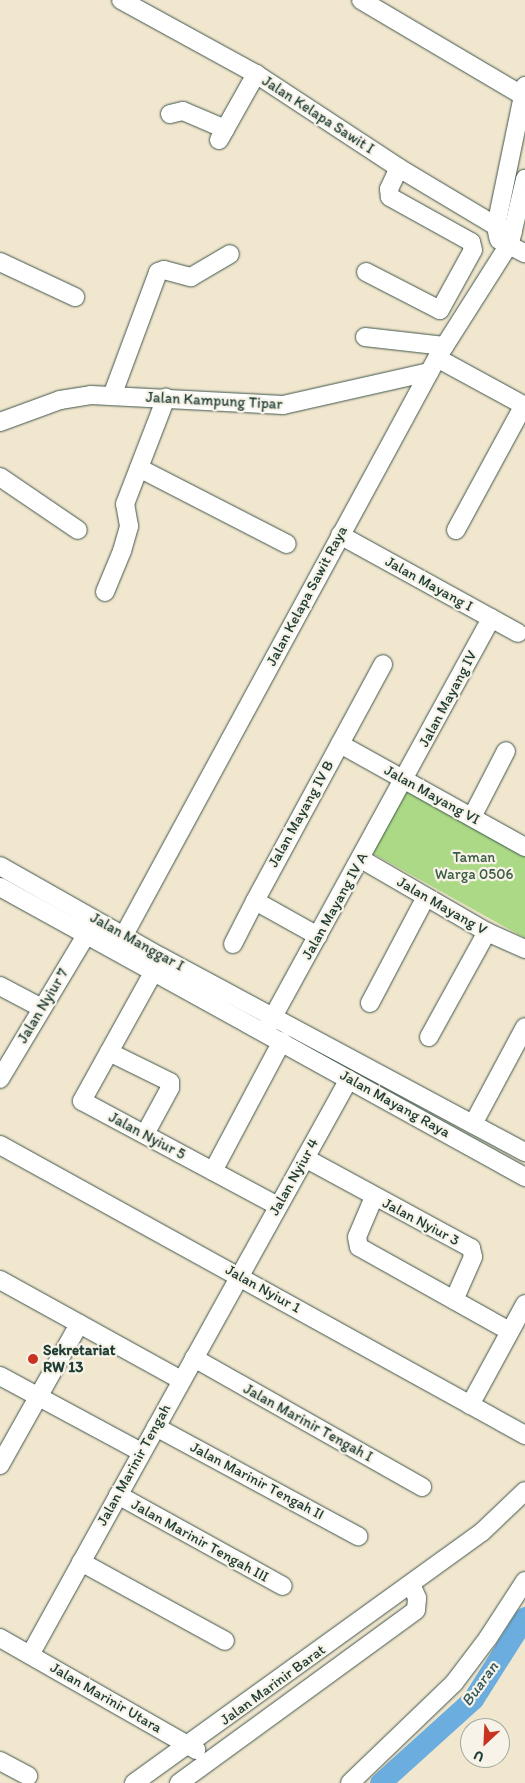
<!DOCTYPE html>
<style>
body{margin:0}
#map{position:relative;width:525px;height:1783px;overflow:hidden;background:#f1e6ce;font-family:Itim,sans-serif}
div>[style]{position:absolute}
.green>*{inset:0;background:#acd985}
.river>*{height:21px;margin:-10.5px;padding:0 10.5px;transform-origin:10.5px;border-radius:10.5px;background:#6baddf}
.roads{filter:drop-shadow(0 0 1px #3e564b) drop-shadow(0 0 1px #3e564b)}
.minor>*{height:18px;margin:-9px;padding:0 9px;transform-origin:9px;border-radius:9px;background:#fff}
.dots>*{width:14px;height:14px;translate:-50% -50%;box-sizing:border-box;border:2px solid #f7f3e8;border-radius:50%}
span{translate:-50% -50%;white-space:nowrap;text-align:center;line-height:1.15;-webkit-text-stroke:4.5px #f7f3e8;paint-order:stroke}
.street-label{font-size:15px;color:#1f3d34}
.park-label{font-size:15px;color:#3b5c44}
.poi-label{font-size:15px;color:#1f3d34;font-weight:700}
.left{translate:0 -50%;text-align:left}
.water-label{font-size:16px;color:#32595f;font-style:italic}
.north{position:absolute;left:460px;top:1718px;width:50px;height:50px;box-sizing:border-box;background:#f7f3e8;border:1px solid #a1aaa0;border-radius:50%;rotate:205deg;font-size:14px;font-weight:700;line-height:20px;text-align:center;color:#1f3d34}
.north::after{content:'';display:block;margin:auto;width:18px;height:22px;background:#c8321e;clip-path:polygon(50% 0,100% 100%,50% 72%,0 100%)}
</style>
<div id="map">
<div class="green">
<div style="clip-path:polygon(409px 785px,525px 850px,525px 938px,372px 853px)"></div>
</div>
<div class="river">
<div style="left:380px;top:1783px;width:125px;rotate:-42.1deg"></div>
<div style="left:473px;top:1699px;width:97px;rotate:-57.6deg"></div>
</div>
<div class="roads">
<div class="minor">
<div style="left:121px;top:0;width:154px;rotate:28.7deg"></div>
<div style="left:256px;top:74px;width:171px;rotate:33.3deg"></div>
<div style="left:399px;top:168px;width:113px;rotate:30.9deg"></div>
<div style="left:496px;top:226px;width:18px;rotate:22deg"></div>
<div style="left:361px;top:0;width:191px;rotate:30.6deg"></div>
<div style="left:170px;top:114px;width:13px;rotate:-13deg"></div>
<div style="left:183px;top:111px;width:46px;rotate:23.2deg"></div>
<div style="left:219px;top:140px;width:76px;rotate:-60.7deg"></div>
<div style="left:498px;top:237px;width:11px;rotate:-100deg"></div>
<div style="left:496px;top:226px;width:143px;rotate:-78.3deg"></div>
<div style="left:499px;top:240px;width:29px;rotate:27deg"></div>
<div style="left:0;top:262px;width:83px;rotate:25deg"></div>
<div style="left:366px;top:272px;width:83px;rotate:27.2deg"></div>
<div style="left:440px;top:310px;width:68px;rotate:-61.2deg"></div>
<div style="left:473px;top:250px;width:8px;rotate:-104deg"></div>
<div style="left:471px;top:242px;width:93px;rotate:-150.9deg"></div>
<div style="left:390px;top:197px;width:8px;rotate:-97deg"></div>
<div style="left:389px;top:189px;width:23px;rotate:-65deg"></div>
<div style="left:365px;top:337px;width:80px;rotate:6.5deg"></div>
<div style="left:437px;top:358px;width:100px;rotate:28.6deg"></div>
<div style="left:112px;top:396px;width:132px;rotate:-69.6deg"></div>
<div style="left:158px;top:272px;width:6px;rotate:-18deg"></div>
<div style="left:164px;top:270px;width:28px;rotate:15deg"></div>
<div style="left:191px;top:277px;width:45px;rotate:-30.5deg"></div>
<div style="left:0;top:422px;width:64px;rotate:-20.1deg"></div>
<div style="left:60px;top:400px;width:31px;rotate:-9deg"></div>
<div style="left:91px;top:395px;width:192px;rotate:3deg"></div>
<div style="left:283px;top:405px;width:150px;rotate:-12.7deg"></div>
<div style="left:139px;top:468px;width:166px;rotate:27.2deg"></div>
<div style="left:0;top:477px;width:94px;rotate:34.2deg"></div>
<div style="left:456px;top:530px;width:142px;rotate:-61.5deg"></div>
<div style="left:340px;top:535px;width:203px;rotate:28.8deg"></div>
<div style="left:105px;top:592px;width:44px;rotate:-67.5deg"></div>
<div style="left:122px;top:551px;width:26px;rotate:-74deg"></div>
<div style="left:129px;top:526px;width:22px;rotate:-100deg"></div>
<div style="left:125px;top:504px;width:114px;rotate:-68.9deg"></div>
<div style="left:340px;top:744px;width:212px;rotate:29.1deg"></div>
<div style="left:472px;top:817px;width:74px;rotate:-62.7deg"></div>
<div style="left:361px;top:859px;width:146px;rotate:30.1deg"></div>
<div style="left:487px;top:932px;width:42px;rotate:24.1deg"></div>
<div style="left:0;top:866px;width:185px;rotate:29.5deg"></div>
<div style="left:161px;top:957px;width:413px;rotate:28.2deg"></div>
<div style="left:0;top:887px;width:600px;rotate:28.92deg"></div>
<div style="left:124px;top:935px;width:656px;rotate:-61.52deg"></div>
<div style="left:437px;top:358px;width:136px;rotate:-57.6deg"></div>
<div style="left:510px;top:243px;width:66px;rotate:-76.8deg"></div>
<div style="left:318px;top:936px;width:72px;rotate:-150.9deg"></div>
<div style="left:255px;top:901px;width:269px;rotate:-61.6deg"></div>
<div style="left:233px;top:944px;width:48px;rotate:-62.9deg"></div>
<div style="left:159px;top:962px;width:159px;rotate:119deg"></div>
<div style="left:82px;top:1101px;width:222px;rotate:28.2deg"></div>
<div style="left:0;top:986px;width:45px;rotate:27.7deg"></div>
<div style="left:370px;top:1003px;width:120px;rotate:-62.2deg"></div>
<div style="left:268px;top:1026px;width:465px;rotate:-61.3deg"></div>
<div style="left:429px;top:1037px;width:120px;rotate:-61.1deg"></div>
<div style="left:109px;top:1052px;width:68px;rotate:26.2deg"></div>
<div style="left:170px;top:1082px;width:6px;rotate:90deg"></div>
<div style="left:170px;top:1088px;width:52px;rotate:118.5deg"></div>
<div style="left:0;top:1079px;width:179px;rotate:-59.1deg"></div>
<div style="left:473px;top:1124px;width:110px;rotate:-61.8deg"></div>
<div style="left:0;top:1145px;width:600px;rotate:28.92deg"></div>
<div style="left:305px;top:1158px;width:189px;rotate:28.5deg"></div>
<div style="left:471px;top:1248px;width:9px;rotate:77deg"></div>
<div style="left:473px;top:1257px;width:47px;rotate:113.8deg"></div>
<div style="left:213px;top:1171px;width:147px;rotate:-62deg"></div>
<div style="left:374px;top:1197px;width:43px;rotate:113deg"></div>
<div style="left:357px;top:1237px;width:10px;rotate:79deg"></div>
<div style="left:359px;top:1247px;width:172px;rotate:29.2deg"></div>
<div style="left:0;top:1280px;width:207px;rotate:28.9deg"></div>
<div style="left:194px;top:1358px;width:262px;rotate:29.5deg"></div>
<div style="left:0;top:1376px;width:160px;rotate:28.3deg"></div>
<div style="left:470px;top:1405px;width:115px;rotate:-61.4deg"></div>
<div style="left:156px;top:1427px;width:230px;rotate:28.4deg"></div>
<div style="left:0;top:1465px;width:162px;rotate:-60.7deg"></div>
<div style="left:118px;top:1495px;width:188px;rotate:28.9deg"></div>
<div style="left:81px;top:1562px;width:164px;rotate:28.7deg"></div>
<div style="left:0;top:1638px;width:226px;rotate:29.7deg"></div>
<div style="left:30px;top:1655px;width:658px;rotate:-61.02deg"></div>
<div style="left:0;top:1761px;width:32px;rotate:28deg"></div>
<div style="left:134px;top:1783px;width:429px;rotate:-35.8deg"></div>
<div style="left:482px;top:1532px;width:59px;rotate:-43.6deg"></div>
<div style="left:179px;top:1783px;width:293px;rotate:-36.1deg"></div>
<div style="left:416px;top:1610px;width:12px;rotate:-85deg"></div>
<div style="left:417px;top:1598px;width:15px;rotate:-113deg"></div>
<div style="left:350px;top:1783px;width:144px;rotate:-43.9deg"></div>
<div style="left:454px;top:1683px;width:56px;rotate:-52.9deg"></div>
<div style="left:488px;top:1638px;width:68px;rotate:-57deg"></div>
</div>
</div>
<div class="dots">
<div style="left:33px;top:1359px;background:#c8321e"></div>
</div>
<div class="street-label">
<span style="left:318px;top:115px;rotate:33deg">Jalan Kelapa Sawit I</span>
<span style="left:214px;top:401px;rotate:3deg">Jalan Kampung Tipar</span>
<span style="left:429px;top:584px;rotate:29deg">Jalan Mayang I</span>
<span style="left:307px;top:596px;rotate:-62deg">Jalan Kelapa Sawit Raya</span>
<span style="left:448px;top:699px;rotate:-62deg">Jalan Mayang IV</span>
<span style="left:432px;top:795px;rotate:29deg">Jalan Mayang VI</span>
<span style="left:301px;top:814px;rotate:-61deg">Jalan Mayang IV B</span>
<span style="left:335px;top:906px;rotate:-61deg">Jalan Mayang IV A</span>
<span style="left:442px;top:906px;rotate:30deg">Jalan Mayang V</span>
<span style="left:137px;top:942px;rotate:29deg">Jalan Manggar I</span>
<span style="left:43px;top:1006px;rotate:-59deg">Jalan Nyiur 7</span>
<span style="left:395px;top:1104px;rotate:29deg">Jalan Mayang Raya</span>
<span style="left:147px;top:1136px;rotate:28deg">Jalan Nyiur 5</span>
<span style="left:294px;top:1177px;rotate:-61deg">Jalan Nyiur 4</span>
<span style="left:421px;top:1222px;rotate:28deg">Jalan Nyiur 3</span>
<span style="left:263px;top:1289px;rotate:29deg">Jalan Nyiur 1</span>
<span style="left:308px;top:1423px;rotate:29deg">Jalan Marinir Tengah I</span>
<span style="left:134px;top:1465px;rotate:-61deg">Jalan Marinir Tengah</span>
<span style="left:257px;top:1481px;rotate:28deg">Jalan Marinir Tengah II</span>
<span style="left:200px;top:1541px;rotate:29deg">Jalan Marinir Tengah III</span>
<span style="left:273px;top:1685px;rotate:-36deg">Jalan Marinir Barat</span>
<span style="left:106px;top:1698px;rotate:30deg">Jalan Marinir Utara</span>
</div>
<div class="park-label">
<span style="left:474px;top:866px">Taman<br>Warga 0506</span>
</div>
<div class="poi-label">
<span class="left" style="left:43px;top:1359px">Sekretariat<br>RW 13</span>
</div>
<div class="water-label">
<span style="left:480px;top:1684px;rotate:-54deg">Buaran</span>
</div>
<div class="north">U</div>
</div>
